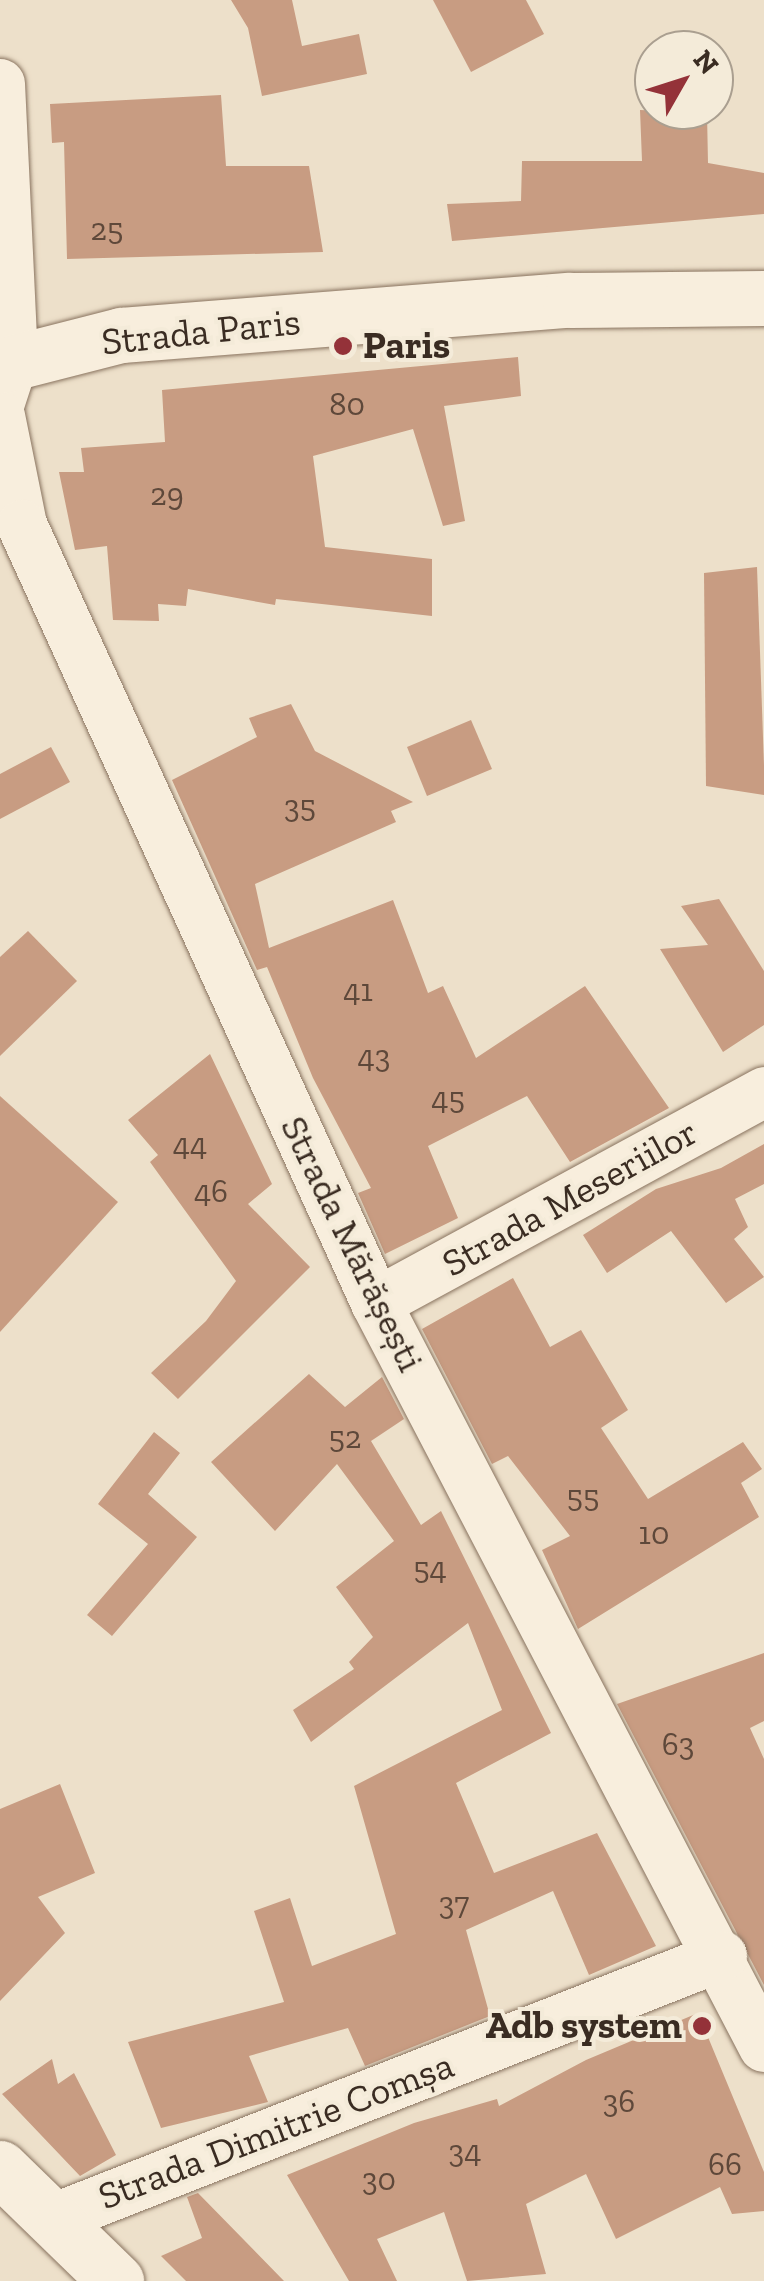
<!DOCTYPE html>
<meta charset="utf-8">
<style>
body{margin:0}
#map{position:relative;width:764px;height:2281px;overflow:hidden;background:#ede0ca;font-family:"Zilla Slab",serif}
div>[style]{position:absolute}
.building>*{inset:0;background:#c89c82}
.roads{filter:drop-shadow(0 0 2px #89735f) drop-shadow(0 0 2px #89735f)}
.minor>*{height:50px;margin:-25px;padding:0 25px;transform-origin:25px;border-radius:25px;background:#f8eedd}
.tertiary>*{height:55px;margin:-27.5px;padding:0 27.5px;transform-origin:27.5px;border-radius:27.5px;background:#f8eedd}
.secondary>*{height:55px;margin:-27.5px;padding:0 27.5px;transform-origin:27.5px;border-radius:27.5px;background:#f8eedd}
.dots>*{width:28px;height:28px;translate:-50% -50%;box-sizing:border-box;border:5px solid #f4ebd9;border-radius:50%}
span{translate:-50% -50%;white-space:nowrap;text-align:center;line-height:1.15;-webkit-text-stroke:8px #f4ebd9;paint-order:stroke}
.number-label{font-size:32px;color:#5e483a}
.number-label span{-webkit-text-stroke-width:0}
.street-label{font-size:38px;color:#3a2c22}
.poi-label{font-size:38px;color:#3a2c22;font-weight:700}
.left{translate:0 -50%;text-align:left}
.right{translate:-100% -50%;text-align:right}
.north{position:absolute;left:634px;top:30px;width:100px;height:100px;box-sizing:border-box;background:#f4ebd9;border:2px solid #aa9f90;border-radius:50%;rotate:51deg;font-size:28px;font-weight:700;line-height:40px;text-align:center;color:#3a2c22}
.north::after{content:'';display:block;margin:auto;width:35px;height:45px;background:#943239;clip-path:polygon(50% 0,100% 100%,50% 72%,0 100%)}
</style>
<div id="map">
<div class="building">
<div style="clip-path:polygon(231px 0,292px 0,302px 46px,359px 34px,367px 74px,262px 96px,248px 28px)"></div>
<div style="clip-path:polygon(433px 0,526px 0,544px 34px,471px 72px)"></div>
<div style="clip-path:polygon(221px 95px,226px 166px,309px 166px,323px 252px,67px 259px,64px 142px,52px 143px,50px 104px)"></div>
<div style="clip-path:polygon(640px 110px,707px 113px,708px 163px,764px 173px,764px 214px,452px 241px,447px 204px,521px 201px,522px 161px,642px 161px)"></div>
<div style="clip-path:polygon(518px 357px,521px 396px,444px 406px,465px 521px,443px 526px,413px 429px,313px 456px,325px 547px,432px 559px,432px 616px,276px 599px,275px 605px,188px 589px,186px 606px,158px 604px,159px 621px,113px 620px,107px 546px,75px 550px,59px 472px,84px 472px,81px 448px,165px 442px,162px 390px)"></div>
<div style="clip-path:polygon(757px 567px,764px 765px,764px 795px,706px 786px,704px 573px)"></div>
<div style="clip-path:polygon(291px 704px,315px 751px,413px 802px,391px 811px,396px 822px,255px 884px,269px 948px,393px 900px,428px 993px,443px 986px,476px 1058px,585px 986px,669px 1108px,570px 1162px,527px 1096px,428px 1146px,458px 1218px,385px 1254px,358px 1193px,371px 1188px,313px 1078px,267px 967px,257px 970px,172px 780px,257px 737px,249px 718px)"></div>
<div style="clip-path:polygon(471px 720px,492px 769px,427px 796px,407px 747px)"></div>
<div style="clip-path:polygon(51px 747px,70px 782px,0 819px,0 774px)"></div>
<div style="clip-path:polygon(719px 899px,764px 971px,764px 1025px,723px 1052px,660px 949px,708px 945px,681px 906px)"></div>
<div style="clip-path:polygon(28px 931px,77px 981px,0 1056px,0 957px)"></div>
<div style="clip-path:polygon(210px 1054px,272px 1184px,248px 1204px,310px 1267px,178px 1399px,151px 1373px,206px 1321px,236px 1281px,150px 1162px,158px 1155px,128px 1120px)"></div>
<div style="clip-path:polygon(0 1096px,118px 1202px,0 1332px)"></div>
<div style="clip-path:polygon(764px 1144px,764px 1184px,735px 1199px,748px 1227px,734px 1239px,764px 1277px,726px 1303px,671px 1231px,607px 1273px,583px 1235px,656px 1189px,721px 1168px)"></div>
<div style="clip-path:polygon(513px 1278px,550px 1347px,581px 1330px,628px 1410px,601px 1428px,648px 1499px,743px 1442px,762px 1469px,741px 1483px,759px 1517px,578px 1629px,542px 1550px,570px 1536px,508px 1456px,492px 1464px,422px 1329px)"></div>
<div style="clip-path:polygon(309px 1374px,345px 1407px,382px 1377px,404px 1419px,371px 1441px,421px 1525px,441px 1511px,551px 1733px,456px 1783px,494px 1873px,597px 1833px,656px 1946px,589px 1975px,553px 1891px,466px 1930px,490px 2016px,365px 2066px,348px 2028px,249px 2056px,268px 2102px,161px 2128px,128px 2042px,284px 2002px,254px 1911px,290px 1898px,312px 1966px,396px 1934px,354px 1786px,502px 1710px,468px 1623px,311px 1742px,293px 1710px,354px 1669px,349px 1662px,373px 1637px,336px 1587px,394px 1541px,337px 1464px,275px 1531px,211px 1462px)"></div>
<div style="clip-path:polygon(154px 1432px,180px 1453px,148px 1494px,197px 1537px,112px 1636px,87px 1615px,148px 1544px,98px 1504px)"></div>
<div style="clip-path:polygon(764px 1653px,764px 1721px,750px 1728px,764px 1759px,764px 1985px,617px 1704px)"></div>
<div style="clip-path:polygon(60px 1784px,95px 1873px,38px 1897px,65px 1933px,0 2001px,0 1809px)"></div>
<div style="clip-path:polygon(698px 2013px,764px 2172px,764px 2211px,732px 2214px,720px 2187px,616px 2239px,586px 2174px,526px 2204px,546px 2274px,467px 2281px,444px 2212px,377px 2239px,397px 2281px,349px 2281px,287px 2175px,414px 2123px,497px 2099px,499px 2106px,586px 2060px)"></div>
<div style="clip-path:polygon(52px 2059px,58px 2084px,74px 2073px,116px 2155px,80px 2176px,2px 2094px)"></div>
<div style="clip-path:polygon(198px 2193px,284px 2281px,186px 2281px,161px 2256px,202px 2238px,187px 2197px)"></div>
</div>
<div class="roads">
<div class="minor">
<div style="left:0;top:84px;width:278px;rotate:87.3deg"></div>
<div style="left:13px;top:362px;width:42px;rotate:108deg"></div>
<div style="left:0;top:416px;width:111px;rotate:78.6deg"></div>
<div style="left:22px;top:525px;width:855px;rotate:65.53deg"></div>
<div style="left:376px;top:1303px;width:839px;rotate:62.46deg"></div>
<div style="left:376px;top:1303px;width:442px;rotate:-28.5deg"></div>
<div style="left:53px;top:2219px;width:719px;rotate:-21.46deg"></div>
</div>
<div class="tertiary">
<div style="left:0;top:366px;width:125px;rotate:-14.4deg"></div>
<div style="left:121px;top:335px;width:450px;rotate:-4.5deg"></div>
<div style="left:570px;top:300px;width:194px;rotate:-0.6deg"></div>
</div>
<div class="secondary">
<div style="left:0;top:2168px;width:162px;rotate:44.2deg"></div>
</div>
</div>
<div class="dots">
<div style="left:343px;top:346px;background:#943239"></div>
<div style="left:702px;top:2026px;background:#943239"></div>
</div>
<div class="number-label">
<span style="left:107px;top:229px">25</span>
<span style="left:347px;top:404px">80</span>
<span style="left:167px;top:494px">29</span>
<span style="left:300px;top:806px">35</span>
<span style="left:358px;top:990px">41</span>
<span style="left:374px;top:1056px">43</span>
<span style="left:448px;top:1098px">45</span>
<span style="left:190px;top:1144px">44</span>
<span style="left:211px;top:1191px">46</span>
<span style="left:345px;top:1437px">52</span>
<span style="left:583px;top:1496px">55</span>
<span style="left:654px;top:1533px">10</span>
<span style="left:430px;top:1568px">54</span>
<span style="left:678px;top:1744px">63</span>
<span style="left:454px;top:1903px">37</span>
<span style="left:619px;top:2101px">36</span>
<span style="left:465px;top:2151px">34</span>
<span style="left:725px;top:2164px">66</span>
<span style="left:379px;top:2179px">30</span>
</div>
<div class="street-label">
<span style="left:201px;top:332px;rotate:-6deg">Strada Paris</span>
<span style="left:570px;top:1198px;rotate:-29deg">Strada Meseriilor</span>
<span style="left:352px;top:1244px;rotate:64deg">Strada Mărășești</span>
<span style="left:276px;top:2131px;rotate:-21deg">Strada Dimitrie Comșa</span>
</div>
<div class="poi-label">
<span class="left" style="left:363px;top:346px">Paris</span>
<span class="right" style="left:682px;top:2026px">Adb system</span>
</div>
<div class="north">N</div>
</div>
